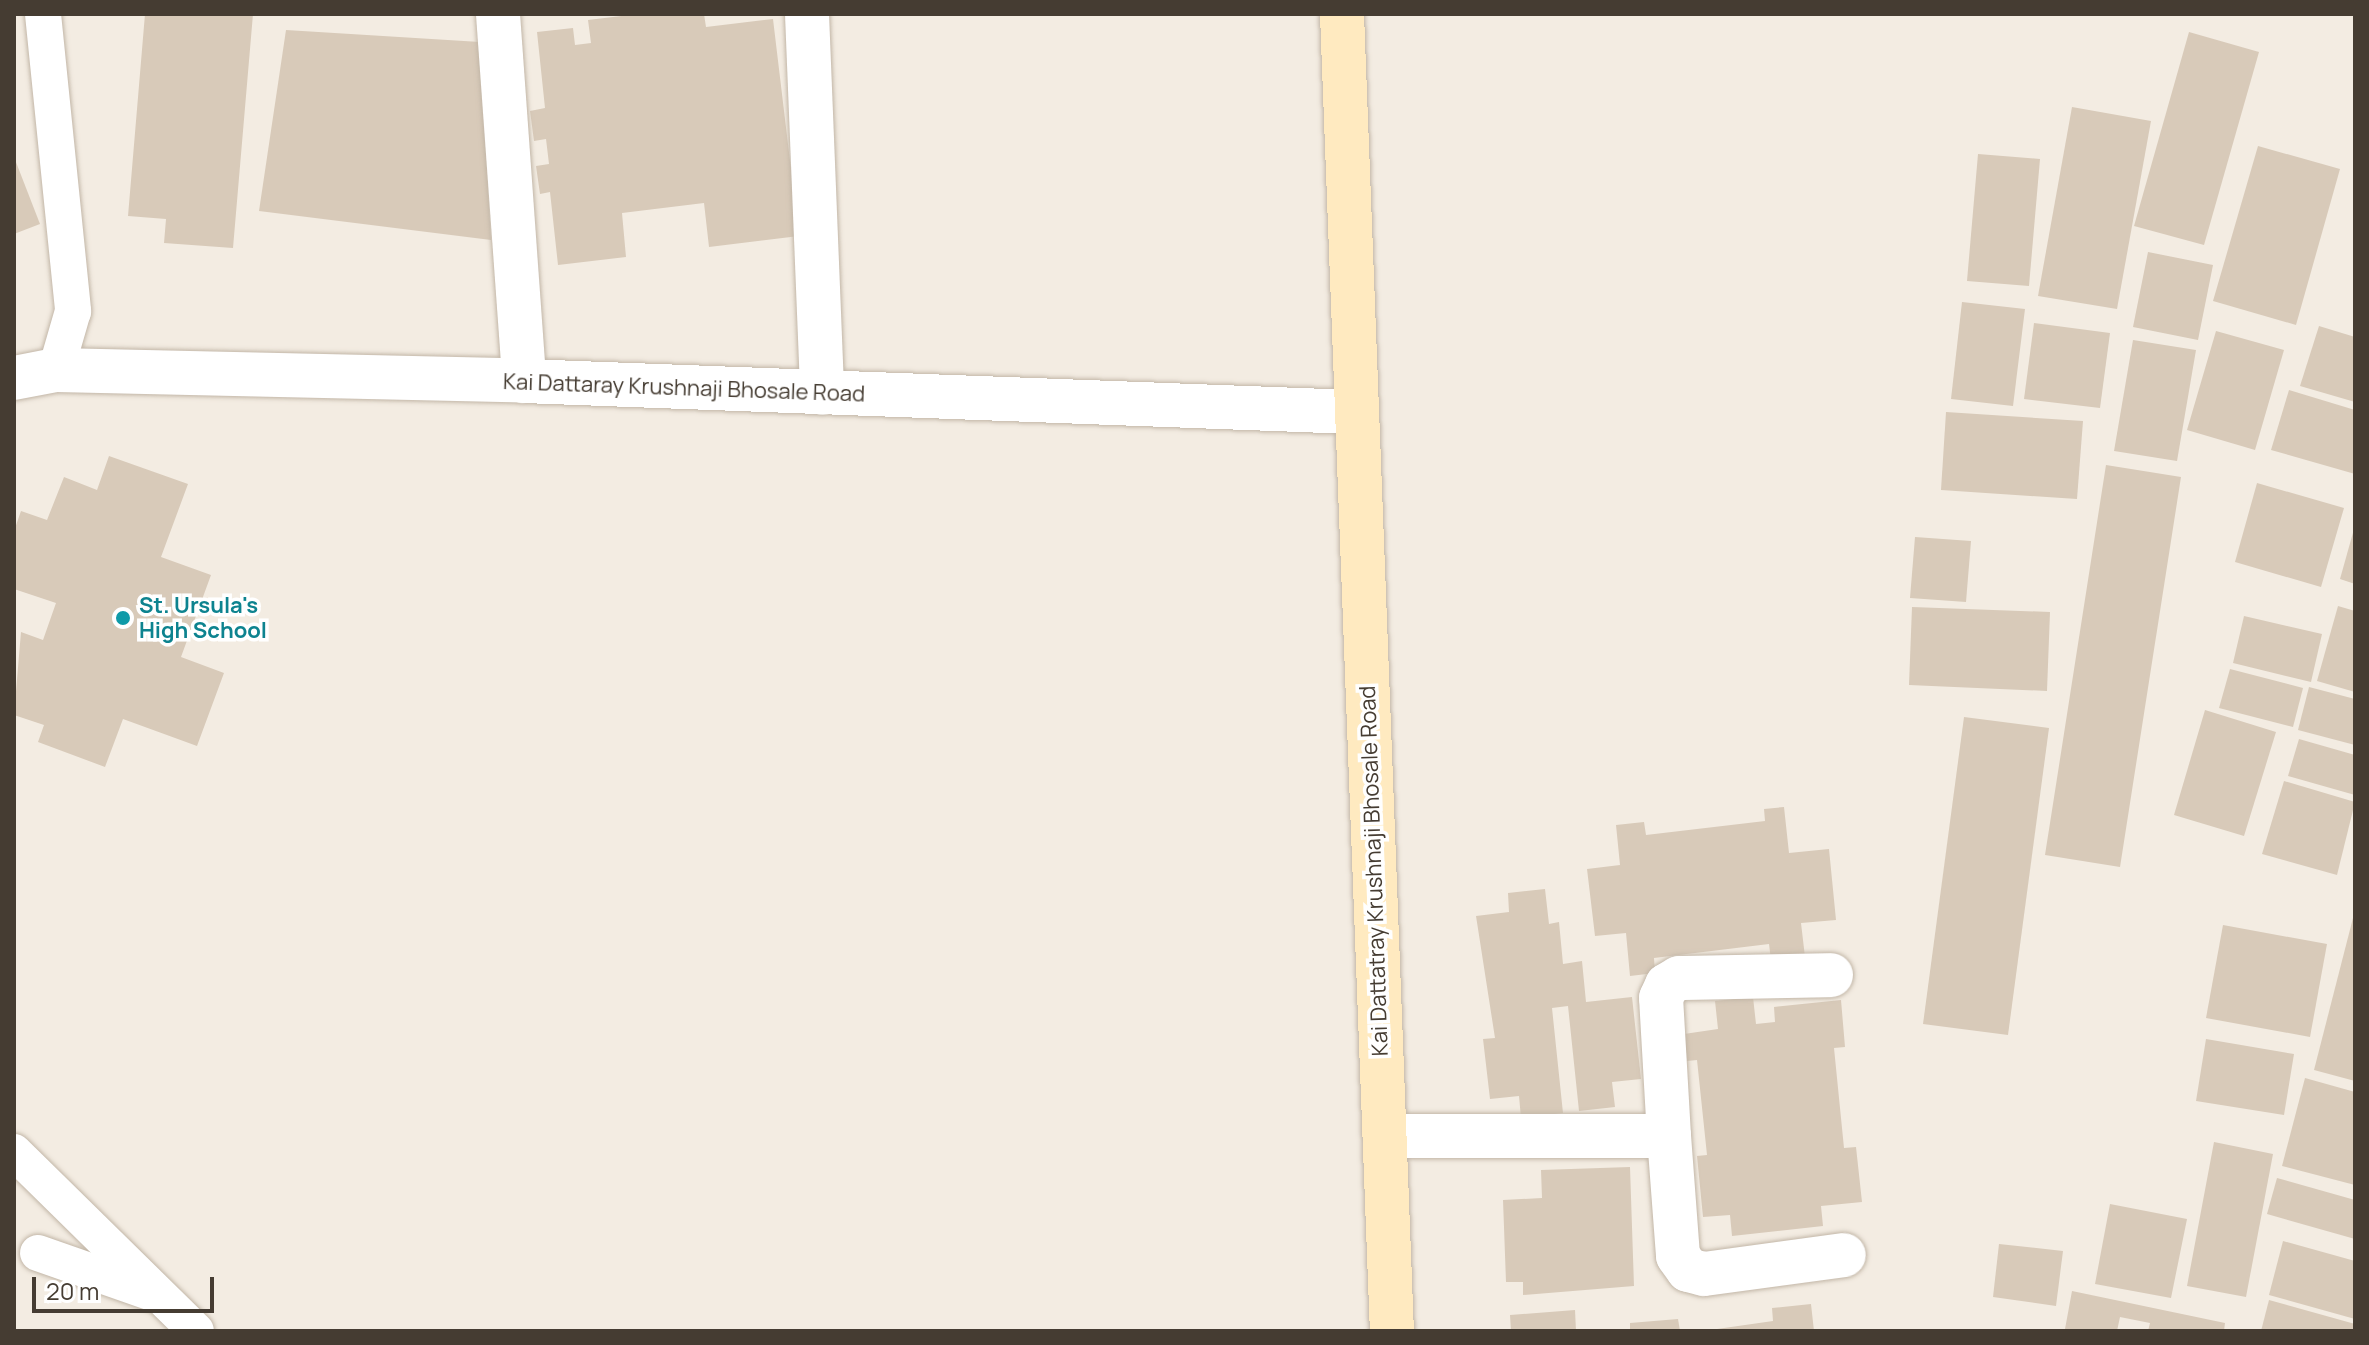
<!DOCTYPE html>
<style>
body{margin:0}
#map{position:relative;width:2369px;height:1345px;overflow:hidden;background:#f3ece2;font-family:Manrope,sans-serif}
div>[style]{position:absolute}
.building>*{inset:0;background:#d8cab9}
.roads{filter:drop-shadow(0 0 2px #c2b6a7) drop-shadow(0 0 2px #c2b6a7)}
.lane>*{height:36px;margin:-18px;padding:0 18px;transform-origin:18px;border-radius:18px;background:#fff}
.street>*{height:44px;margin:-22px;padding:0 22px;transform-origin:22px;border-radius:22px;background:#fff}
.secondary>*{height:44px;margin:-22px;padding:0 22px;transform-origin:22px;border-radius:22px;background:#ffeac0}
.dots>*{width:22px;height:22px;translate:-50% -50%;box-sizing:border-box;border:4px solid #fff;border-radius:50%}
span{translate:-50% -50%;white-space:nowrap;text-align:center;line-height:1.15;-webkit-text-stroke:7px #fff;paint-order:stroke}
.street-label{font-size:22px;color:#453c32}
.culture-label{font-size:22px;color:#0d838f;font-weight:700}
.left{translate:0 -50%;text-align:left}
.frame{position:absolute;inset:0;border:16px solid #453c32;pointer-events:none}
.scale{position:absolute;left:32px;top:1277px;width:182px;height:36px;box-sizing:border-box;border:4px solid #453c32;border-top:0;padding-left:10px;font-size:24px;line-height:28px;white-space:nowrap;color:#453c32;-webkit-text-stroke:6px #fff;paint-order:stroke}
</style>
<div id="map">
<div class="building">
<div style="clip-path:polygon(145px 14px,253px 14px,233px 248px,164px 243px,166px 219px,128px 216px)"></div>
<div style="clip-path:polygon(638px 14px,704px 14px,706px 27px,773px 19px,799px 236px,709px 247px,704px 203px,622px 213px,626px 257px,558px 265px,550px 192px,540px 194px,536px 166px,549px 164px,546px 139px,534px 141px,530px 111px,545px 108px,537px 32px,573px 28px,575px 45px,591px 43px,588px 20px)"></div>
<div style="clip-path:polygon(286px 30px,480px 42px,491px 240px,259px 211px)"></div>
<div style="clip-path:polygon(2189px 32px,2259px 52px,2204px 245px,2134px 226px)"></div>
<div style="clip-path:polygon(2072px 107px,2151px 121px,2117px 309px,2038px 296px)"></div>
<div style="clip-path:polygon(2258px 146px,2340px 169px,2296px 325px,2213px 301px)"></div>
<div style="clip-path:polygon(1978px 154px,2040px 159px,2029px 286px,1967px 281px)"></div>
<div style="clip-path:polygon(14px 157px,40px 224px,14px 234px)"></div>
<div style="clip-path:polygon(2148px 252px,2213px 265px,2198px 340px,2133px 327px)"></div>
<div style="clip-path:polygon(1962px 302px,2025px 309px,2013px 406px,1951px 399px)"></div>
<div style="clip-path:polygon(2034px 323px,2110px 333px,2100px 408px,2024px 399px)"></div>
<div style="clip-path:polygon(2319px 326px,2355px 337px,2355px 402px,2300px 386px)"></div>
<div style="clip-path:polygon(2216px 331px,2284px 350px,2255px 450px,2187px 430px)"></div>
<div style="clip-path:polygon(2133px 340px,2196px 350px,2177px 461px,2114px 451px)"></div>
<div style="clip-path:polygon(2289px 390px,2355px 410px,2355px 474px,2271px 450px)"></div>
<div style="clip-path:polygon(1946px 412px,2083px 421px,2077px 499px,1941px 490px)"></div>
<div style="clip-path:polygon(109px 456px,188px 484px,161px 557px,211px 575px,181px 657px,224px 673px,197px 746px,123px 719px,105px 767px,38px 742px,44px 725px,14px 715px,21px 632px,43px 640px,56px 603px,14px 589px,14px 531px,21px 511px,47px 520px,64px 477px,97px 490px)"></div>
<div style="clip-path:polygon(2106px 465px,2181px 477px,2120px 867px,2045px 855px)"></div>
<div style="clip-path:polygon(2257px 483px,2344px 508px,2321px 587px,2235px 562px)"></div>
<div style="clip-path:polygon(2354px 529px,2355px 529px,2355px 584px,2340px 579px)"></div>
<div style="clip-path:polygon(1915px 537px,1971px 541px,1966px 602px,1910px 598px)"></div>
<div style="clip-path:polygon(2338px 606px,2355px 611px,2355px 692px,2317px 681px)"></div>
<div style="clip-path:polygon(1912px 607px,2050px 612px,2047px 691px,1909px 685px)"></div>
<div style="clip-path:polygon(2244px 616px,2322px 634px,2311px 682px,2233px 663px)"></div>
<div style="clip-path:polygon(2230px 669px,2303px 688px,2293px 727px,2219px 708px)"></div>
<div style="clip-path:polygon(2309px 687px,2355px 699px,2355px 745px,2298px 730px)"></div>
<div style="clip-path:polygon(2205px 710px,2276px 732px,2244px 836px,2174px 815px)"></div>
<div style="clip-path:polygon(1964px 717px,2049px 728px,2008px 1035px,1923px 1024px)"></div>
<div style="clip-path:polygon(2299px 739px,2355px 755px,2355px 795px,2288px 776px)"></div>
<div style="clip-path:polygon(2284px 781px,2355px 802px,2337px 875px,2262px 854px)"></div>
<div style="clip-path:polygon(1784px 807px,1789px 853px,1829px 849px,1836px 920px,1801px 923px,1805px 957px,1771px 960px,1769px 944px,1654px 958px,1655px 973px,1630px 976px,1626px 933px,1595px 936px,1587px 869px,1620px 865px,1616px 825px,1644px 822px,1646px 835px,1765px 821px,1764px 809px)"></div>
<div style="clip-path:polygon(1545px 889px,1549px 924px,1559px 922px,1563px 964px,1582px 961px,1586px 1002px,1632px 997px,1641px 1079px,1612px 1082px,1615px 1107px,1579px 1111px,1568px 1006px,1552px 1008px,1563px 1113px,1521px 1118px,1519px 1096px,1490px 1099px,1483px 1039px,1495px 1038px,1476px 916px,1509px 912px,1508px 893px)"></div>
<div style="clip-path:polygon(2354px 914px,2355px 914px,2355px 1081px,2314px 1070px)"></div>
<div style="clip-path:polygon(2223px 925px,2327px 944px,2310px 1037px,2206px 1018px)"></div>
<div style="clip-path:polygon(1753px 997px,1756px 1024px,1775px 1022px,1774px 1007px,1841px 1000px,1845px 1047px,1834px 1048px,1844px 1148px,1856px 1147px,1862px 1202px,1821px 1206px,1823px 1226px,1732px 1236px,1730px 1215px,1703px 1217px,1697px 1156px,1707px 1155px,1697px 1060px,1687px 1061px,1684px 1034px,1718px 1029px,1715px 1001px)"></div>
<div style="clip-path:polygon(2206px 1039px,2294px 1054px,2284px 1115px,2196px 1101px)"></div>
<div style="clip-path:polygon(2305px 1078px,2355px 1092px,2355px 1185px,2282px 1166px)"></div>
<div style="clip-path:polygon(2214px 1142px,2273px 1154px,2246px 1297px,2187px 1286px)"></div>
<div style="clip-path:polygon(1630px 1167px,1634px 1286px,1523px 1295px,1523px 1282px,1506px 1282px,1503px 1200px,1542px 1198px,1541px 1170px)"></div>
<div style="clip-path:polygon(2277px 1178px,2355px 1200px,2355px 1239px,2267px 1214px)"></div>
<div style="clip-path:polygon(2110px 1204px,2187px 1219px,2171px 1298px,2095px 1284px)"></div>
<div style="clip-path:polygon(2283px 1241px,2355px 1261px,2355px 1319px,2269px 1295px)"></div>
<div style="clip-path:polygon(1999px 1244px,2063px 1251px,2056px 1306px,1993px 1297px)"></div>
<div style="clip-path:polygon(2072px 1291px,2225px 1323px,2224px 1331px,2148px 1331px,2150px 1323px,2120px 1317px,2117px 1331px,2065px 1329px)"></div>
<div style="clip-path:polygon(2269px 1300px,2355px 1324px,2355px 1331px,2261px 1331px)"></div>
<div style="clip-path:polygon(1811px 1304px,1814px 1331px,1703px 1331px,1773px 1321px,1772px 1308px)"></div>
<div style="clip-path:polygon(1575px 1310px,1576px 1331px,1511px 1331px,1510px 1315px)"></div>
<div style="clip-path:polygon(1678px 1319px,1680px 1331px,1630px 1331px,1630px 1323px)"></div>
</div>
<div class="roads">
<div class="lane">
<div style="left:43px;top:14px;width:299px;rotate:84.2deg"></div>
<div style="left:73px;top:311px;width:61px;rotate:106.1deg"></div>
<div style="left:14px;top:1152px;width:255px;rotate:44.5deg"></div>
<div style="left:38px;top:1253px;width:121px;rotate:19.3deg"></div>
</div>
<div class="street">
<div style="left:498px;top:14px;width:368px;rotate:85.9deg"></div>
<div style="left:807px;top:14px;width:379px;rotate:87.7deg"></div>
<div style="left:14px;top:378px;width:43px;rotate:-10.8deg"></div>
<div style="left:56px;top:370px;width:468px;rotate:1.3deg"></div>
<div style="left:524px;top:381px;width:832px;rotate:2.14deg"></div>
<div style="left:1385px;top:1136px;width:284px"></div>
<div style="left:1669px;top:1136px;width:138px;rotate:-93.3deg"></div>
<div style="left:1661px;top:998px;width:14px;rotate:-65deg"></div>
<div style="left:1667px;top:985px;width:14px;rotate:-30deg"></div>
<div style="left:1679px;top:978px;width:152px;rotate:-1.1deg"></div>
<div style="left:1669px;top:1136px;width:120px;rotate:85.7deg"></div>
<div style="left:1678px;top:1256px;width:17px;rotate:54deg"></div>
<div style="left:1688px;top:1270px;width:16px;rotate:14deg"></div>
<div style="left:1704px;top:1274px;width:141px;rotate:-7.7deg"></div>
</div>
<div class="secondary">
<div style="left:1342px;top:14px;width:1318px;rotate:87.83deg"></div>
</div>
</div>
<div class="dots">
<div style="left:123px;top:618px;background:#0f9aa8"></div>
</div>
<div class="street-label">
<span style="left:684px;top:388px;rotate:2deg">Kai Dattaray Krushnaji Bhosale Road</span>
<span style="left:1374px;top:871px;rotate:-92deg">Kai Dattatray Krushnaji Bhosale Road</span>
</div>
<div class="culture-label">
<span class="left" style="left:139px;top:618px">St. Ursula's<br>High School</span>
</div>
<div class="frame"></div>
<div class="scale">20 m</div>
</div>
